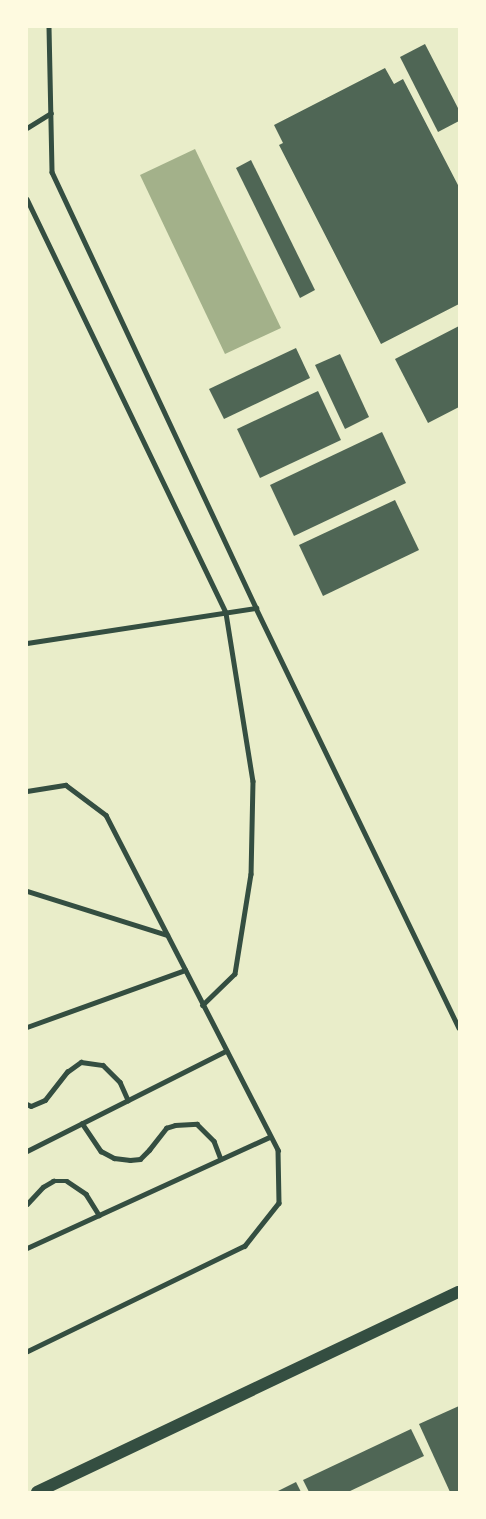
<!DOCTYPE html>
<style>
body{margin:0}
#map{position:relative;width:486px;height:1519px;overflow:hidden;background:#e9edc9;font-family:Commissioner,sans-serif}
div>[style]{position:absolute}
.water>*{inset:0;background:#a3b18a}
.building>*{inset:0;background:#4f6655}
.service>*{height:4.5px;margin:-2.25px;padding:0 2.25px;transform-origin:2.25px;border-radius:2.25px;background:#344e41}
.secondary>*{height:12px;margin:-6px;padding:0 6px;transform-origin:6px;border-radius:6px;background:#344e41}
span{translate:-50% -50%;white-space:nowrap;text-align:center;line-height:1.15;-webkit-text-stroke:5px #fefae0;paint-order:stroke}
.frame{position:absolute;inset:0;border:28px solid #fefae0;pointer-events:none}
</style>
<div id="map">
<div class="water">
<div style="clip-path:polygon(195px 149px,281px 328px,225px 354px,140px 175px)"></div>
</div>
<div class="building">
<div style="clip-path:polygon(425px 44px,459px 110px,459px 121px,438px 132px,400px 57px)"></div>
<div style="clip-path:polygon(385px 68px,394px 84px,403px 79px,459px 187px,459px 304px,381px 344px,279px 145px,283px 143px,274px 125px)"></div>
<div style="clip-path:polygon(251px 160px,315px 290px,300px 298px,236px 168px)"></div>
<div style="clip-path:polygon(459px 326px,459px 407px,428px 423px,395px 359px)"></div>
<div style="clip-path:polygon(296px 348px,310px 378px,224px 419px,209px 389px)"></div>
<div style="clip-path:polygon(340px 354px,369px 417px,345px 429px,315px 365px)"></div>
<div style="clip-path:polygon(318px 391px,341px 440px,260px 478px,237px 429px)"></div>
<div style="clip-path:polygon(382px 432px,406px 483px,294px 536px,270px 485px)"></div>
<div style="clip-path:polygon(395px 500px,419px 550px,323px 596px,299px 545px)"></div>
<div style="clip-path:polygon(459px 1406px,459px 1492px,450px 1492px,419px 1424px)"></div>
<div style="clip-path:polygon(411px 1429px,424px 1456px,348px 1492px,309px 1492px,303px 1480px)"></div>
<div style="clip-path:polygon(296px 1482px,301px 1492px,276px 1492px)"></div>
</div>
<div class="service">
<div style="left:49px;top:27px;width:145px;rotate:88.8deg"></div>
<div style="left:52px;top:172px;width:481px;rotate:64.9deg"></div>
<div style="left:256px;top:608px;width:466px;rotate:64.2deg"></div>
<div style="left:27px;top:128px;width:28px;rotate:-32deg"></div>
<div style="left:27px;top:199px;width:459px;rotate:64.3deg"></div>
<div style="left:226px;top:613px;width:170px;rotate:80.9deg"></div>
<div style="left:253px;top:781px;width:93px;rotate:91.2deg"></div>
<div style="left:251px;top:874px;width:101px;rotate:99.1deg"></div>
<div style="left:235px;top:974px;width:45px;rotate:135.9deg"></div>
<div style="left:27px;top:643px;width:232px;rotate:-8.7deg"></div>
<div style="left:27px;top:791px;width:39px;rotate:-9deg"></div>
<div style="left:66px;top:785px;width:50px;rotate:36.9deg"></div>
<div style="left:106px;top:815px;width:377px;rotate:62.8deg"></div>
<div style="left:278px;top:1150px;width:53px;rotate:88.9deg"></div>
<div style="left:279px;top:1203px;width:55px;rotate:128.3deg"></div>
<div style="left:245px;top:1246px;width:242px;rotate:154.1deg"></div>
<div style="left:27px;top:891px;width:147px;rotate:17.4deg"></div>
<div style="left:27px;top:1027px;width:168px;rotate:-19.8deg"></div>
<div style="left:27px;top:1104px;width:4px;rotate:27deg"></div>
<div style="left:31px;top:1106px;width:15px;rotate:-23deg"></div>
<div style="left:45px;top:1100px;width:36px;rotate:-52deg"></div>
<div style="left:67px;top:1072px;width:17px;rotate:-36deg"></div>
<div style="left:81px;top:1062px;width:22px;rotate:8deg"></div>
<div style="left:103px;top:1065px;width:24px;rotate:45deg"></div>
<div style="left:120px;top:1082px;width:20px;rotate:66deg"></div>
<div style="left:82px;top:1123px;width:34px;rotate:56deg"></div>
<div style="left:101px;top:1151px;width:15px;rotate:28deg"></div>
<div style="left:114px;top:1158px;width:16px;rotate:7deg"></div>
<div style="left:130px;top:1160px;width:10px;rotate:-6deg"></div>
<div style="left:140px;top:1159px;width:13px;rotate:-45deg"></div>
<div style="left:149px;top:1150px;width:28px;rotate:-52deg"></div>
<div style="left:166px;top:1128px;width:9px;rotate:-18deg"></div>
<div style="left:175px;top:1125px;width:22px;rotate:-3deg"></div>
<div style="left:197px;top:1124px;width:24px;rotate:45deg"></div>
<div style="left:214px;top:1141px;width:19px;rotate:69deg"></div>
<div style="left:27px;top:1151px;width:223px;rotate:-26.7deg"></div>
<div style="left:27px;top:1204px;width:23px;rotate:-47deg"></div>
<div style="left:43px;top:1187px;width:12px;rotate:-31deg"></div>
<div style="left:53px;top:1181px;width:14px"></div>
<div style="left:67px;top:1181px;width:23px;rotate:34deg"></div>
<div style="left:86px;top:1194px;width:25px;rotate:58deg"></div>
<div style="left:27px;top:1248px;width:267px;rotate:-24.6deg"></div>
</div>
<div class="secondary">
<div style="left:37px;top:1492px;width:467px;rotate:-25.4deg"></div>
</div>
<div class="frame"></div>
</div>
